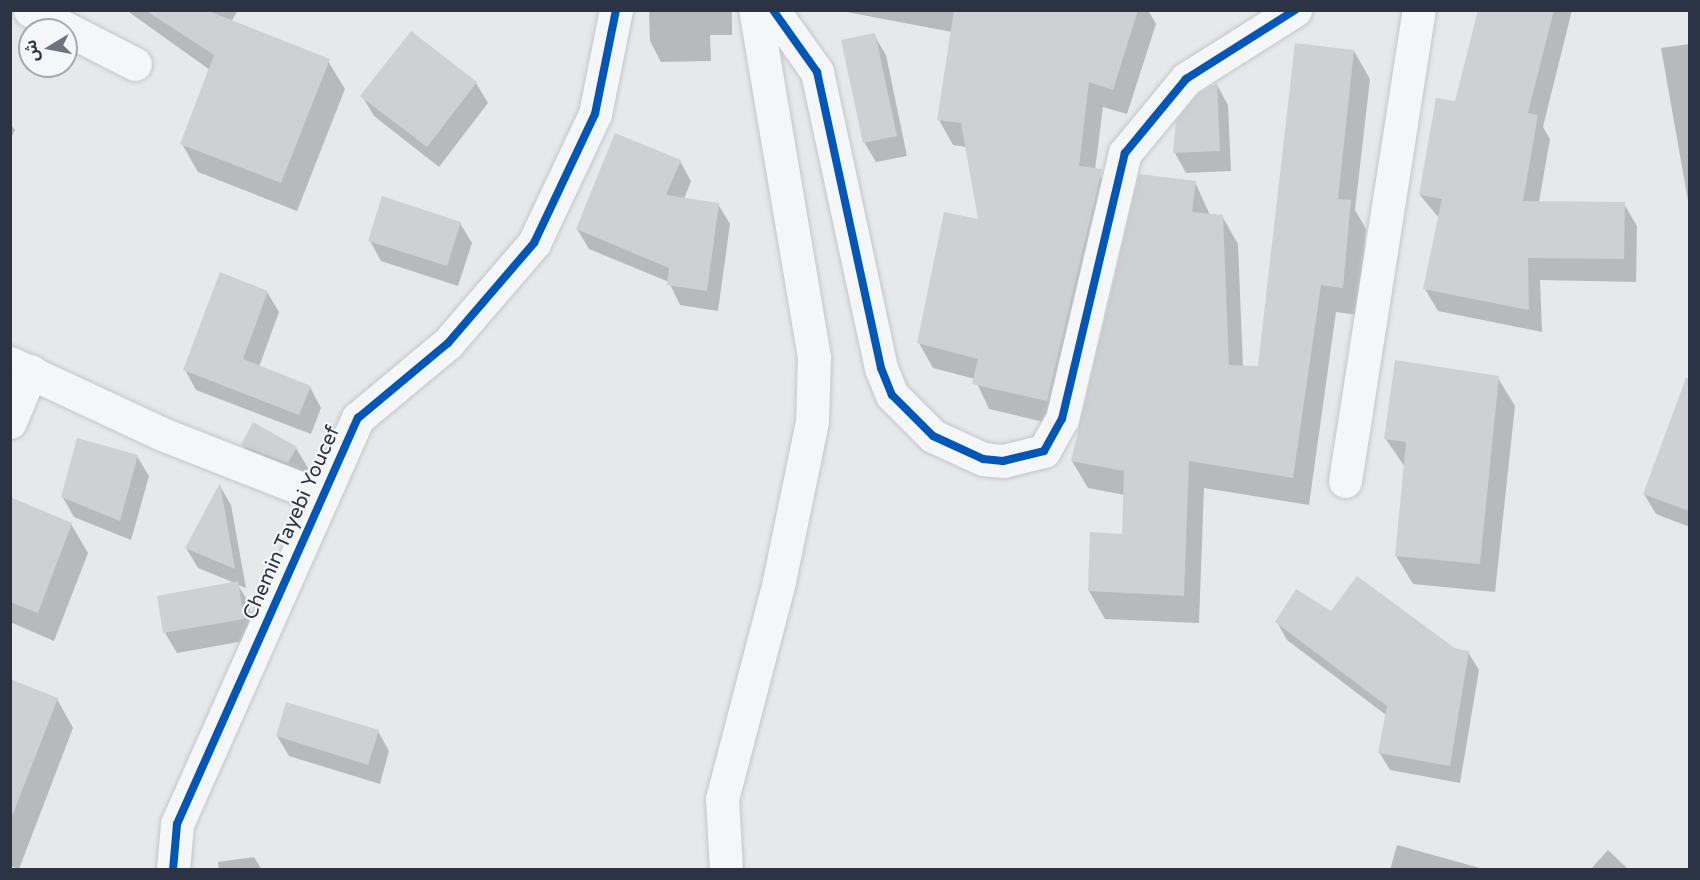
<!DOCTYPE html>
<meta charset="utf-8">
<style>
body{margin:0}
#map{position:relative;width:1700px;height:880px;overflow:hidden;background:#e6e8ea;font-family:"Varela Round","Noto Sans Arabic",sans-serif}
div>[style]{position:absolute}
.shadow>*{inset:0;background:#0003}
.building>*{inset:0;background:#ced0d3}
.roads{filter:drop-shadow(0 0 2px #c4c6c8) drop-shadow(0 0 2px #c4c6c8)}
.street>*{height:33px;margin:-16.5px;padding:0 16.5px;transform-origin:16.5px;border-radius:16.5px;background:#f5f6f7}
.cycleway>*{height:8px;margin:-4px;padding:0 4px;transform-origin:4px;border-radius:4px;background:#0057b8}
span{translate:-50% -50%;white-space:nowrap;text-align:center;line-height:1.15;-webkit-text-stroke:4.5px #f4f6f9;paint-order:stroke}
.street-label{font-size:20px;color:#2b3445}
.frame{position:absolute;inset:0;border:12px solid #2b3445;pointer-events:none}
.north{position:absolute;left:18px;top:18px;width:60px;height:60px;box-sizing:border-box;background:#f4f6f9;border:2px solid #a4a8b1;border-radius:50%;rotate:260deg;font-size:16px;font-weight:700;line-height:24px;text-align:center;color:#2b3445}
.north::after{content:'';display:block;margin:auto;width:21px;height:27px;background:#6c737f;clip-path:polygon(50% 0,100% 100%,50% 72%,0 100%)}
</style>
<div id="map">
<div class="shadow">
<div style="clip-path:polygon(126px 10px,238px 10px,231px 22px,328px 61px,345px 89px,297px 211px,198px 172px,182px 144px,210px 70px)"></div>
<div style="clip-path:polygon(649px 10px,732px 10px,732px 35px,710px 35px,711px 61px,661px 62px,650px 41px)"></div>
<div style="clip-path:polygon(836px 10px,1148px 10px,1156px 24px,1127px 114px,1103px 107px,1095px 170px,1116px 196px,1061px 426px,989px 409px,975px 379px,933px 368px,919px 343px,980px 221px,966px 147px,953px 145px,939px 120px,952px 32px)"></div>
<div style="clip-path:polygon(1480px 10px,1572px 10px,1543px 127px,1550px 139px,1539px 202px,1624px 204px,1637px 226px,1636px 282px,1540px 280px,1542px 332px,1438px 311px,1425px 289px,1439px 218px,1420px 195px,1456px 103px)"></div>
<div style="clip-path:polygon(874px 35px,886px 55px,907px 156px,876px 162px,864px 142px)"></div>
<div style="clip-path:polygon(1690px 44px,1690px 212px,1661px 48px)"></div>
<div style="clip-path:polygon(1354px 51px,1370px 79px,1355px 210px,1366px 229px,1358px 315px,1336px 312px,1309px 505px,1204px 488px,1199px 623px,1105px 619px,1089px 591px,1092px 534px,1123px 535px,1125px 495px,1088px 488px,1072px 461px,1195px 182px,1210px 215px,1222px 216px,1238px 244px,1243px 367px,1260px 368px)"></div>
<div style="clip-path:polygon(476px 83px,488px 103px,439px 167px,374px 116px,362px 96px)"></div>
<div style="clip-path:polygon(1217px 85px,1228px 105px,1231px 171px,1186px 173px,1175px 153px,1178px 121px)"></div>
<div style="clip-path:polygon(10px 123px,15px 130px,10px 140px)"></div>
<div style="clip-path:polygon(680px 161px,691px 181px,684px 199px,718px 204px,730px 224px,718px 311px,680px 305px,669px 282px,589px 249px,577px 229px)"></div>
<div style="clip-path:polygon(460px 223px,472px 243px,458px 286px,381px 261px,370px 241px)"></div>
<div style="clip-path:polygon(267px 292px,279px 312px,259px 367px,310px 387px,321px 408px,311px 434px,196px 390px,185px 370px)"></div>
<div style="clip-path:polygon(1498px 378px,1515px 406px,1495px 592px,1413px 584px,1396px 556px,1405px 467px,1385px 438px)"></div>
<div style="clip-path:polygon(1676px 409px,1690px 414px,1690px 527px,1656px 514px,1644px 494px)"></div>
<div style="clip-path:polygon(243px 445px,296px 448px,308px 468px,300px 483px,254px 465px)"></div>
<div style="clip-path:polygon(137px 456px,149px 476px,131px 540px,74px 517px,62px 496px)"></div>
<div style="clip-path:polygon(220px 486px,231px 505px,246px 588px,238px 585px,249px 603px,255px 639px,177px 653px,165px 633px,235px 583px,198px 568px,186px 548px)"></div>
<div style="clip-path:polygon(10px 499px,71px 524px,88px 553px,54px 641px,10px 622px)"></div>
<div style="clip-path:polygon(1331px 613px,1468px 652px,1479px 670px,1460px 783px,1390px 770px,1379px 752px,1386px 715px,1287px 640px,1277px 622px)"></div>
<div style="clip-path:polygon(10px 681px,57px 699px,73px 728px,19px 869px,10px 866px)"></div>
<div style="clip-path:polygon(378px 731px,389px 751px,380px 784px,289px 756px,277px 736px)"></div>
<div style="clip-path:polygon(1397px 845px,1487px 870px,1390px 870px)"></div>
<div style="clip-path:polygon(1608px 850px,1629px 870px,1590px 870px)"></div>
<div style="clip-path:polygon(254px 857px,262px 870px,219px 870px,218px 862px)"></div>
</div>
<div class="building">
<div style="clip-path:polygon(145px 10px,206px 10px,330px 59px,281px 183px,180px 144px,214px 55px)"></div>
<div style="clip-path:polygon(954px 10px,1138px 10px,1113px 90px,1089px 82px,1079px 166px,1102px 169px,1047px 401px,972px 384px,978px 359px,917px 343px,944px 212px,978px 219px,961px 123px,937px 120px)"></div>
<div style="clip-path:polygon(1478px 10px,1554px 10px,1528px 113px,1538px 115px,1523px 201px,1625px 202px,1624px 259px,1528px 258px,1529px 310px,1423px 289px,1442px 199px,1419px 195px,1436px 98px,1455px 101px)"></div>
<div style="clip-path:polygon(411px 31px,477px 82px,427px 147px,360px 96px)"></div>
<div style="clip-path:polygon(875px 33px,897px 136px,863px 143px,841px 40px)"></div>
<div style="clip-path:polygon(1295px 43px,1354px 50px,1338px 199px,1351px 200px,1343px 288px,1321px 285px,1293px 478px,1189px 461px,1184px 596px,1088px 591px,1090px 532px,1122px 534px,1124px 471px,1071px 461px,1139px 174px,1196px 181px,1192px 212px,1223px 215px,1229px 365px,1258px 366px)"></div>
<div style="clip-path:polygon(1217px 83px,1220px 151px,1173px 153px,1176px 120px,1199px 93px)"></div>
<div style="clip-path:polygon(615px 133px,681px 160px,666px 195px,719px 203px,707px 291px,667px 285px,669px 268px,576px 229px)"></div>
<div style="clip-path:polygon(382px 196px,461px 222px,447px 266px,368px 241px)"></div>
<div style="clip-path:polygon(220px 272px,268px 291px,243px 359px,311px 386px,299px 415px,183px 370px)"></div>
<div style="clip-path:polygon(1395px 360px,1499px 376px,1480px 564px,1395px 556px,1406px 442px,1384px 439px)"></div>
<div style="clip-path:polygon(1686px 378px,1689px 378px,1689px 511px,1643px 494px)"></div>
<div style="clip-path:polygon(253px 422px,297px 447px,288px 463px,241px 445px)"></div>
<div style="clip-path:polygon(77px 438px,138px 455px,120px 521px,61px 497px)"></div>
<div style="clip-path:polygon(220px 483px,235px 569px,185px 548px)"></div>
<div style="clip-path:polygon(10px 497px,72px 523px,38px 613px,10px 602px)"></div>
<div style="clip-path:polygon(1357px 576px,1456px 649px,1469px 651px,1450px 766px,1378px 753px,1387px 706px,1275px 622px,1296px 589px,1331px 611px)"></div>
<div style="clip-path:polygon(238px 581px,244px 619px,163px 633px,157px 596px)"></div>
<div style="clip-path:polygon(10px 679px,58px 698px,13px 814px,10px 813px)"></div>
<div style="clip-path:polygon(286px 702px,379px 730px,368px 765px,276px 736px)"></div>
</div>
<div class="roads">
<div class="street">
<div style="left:30px;top:10px;width:118px;rotate:27.2deg"></div>
<div style="left:773px;top:10px;width:76px;rotate:54.6deg"></div>
<div style="left:817px;top:72px;width:303px;rotate:77.8deg"></div>
<div style="left:881px;top:368px;width:29px;rotate:68deg"></div>
<div style="left:892px;top:395px;width:58px;rotate:45deg"></div>
<div style="left:933px;top:436px;width:55px;rotate:24.7deg"></div>
<div style="left:983px;top:459px;width:20px;rotate:6deg"></div>
<div style="left:1003px;top:461px;width:42px;rotate:-13.7deg"></div>
<div style="left:1044px;top:451px;width:37px;rotate:-61deg"></div>
<div style="left:1062px;top:419px;width:273px;rotate:-76.7deg"></div>
<div style="left:1125px;top:153px;width:96px;rotate:-50.5deg"></div>
<div style="left:1186px;top:79px;width:129px;rotate:-32.3deg"></div>
<div style="left:10px;top:363px;width:168px;rotate:25deg"></div>
<div style="left:162px;top:434px;width:170px;rotate:21.4deg"></div>
<div style="left:10px;top:422px;width:55px;rotate:-67.6deg"></div>
<div style="left:1345px;top:481px;width:477px;rotate:-81.1deg"></div>
<div style="left:173px;top:870px;width:46px;rotate:-85deg"></div>
<div style="left:177px;top:824px;width:445px;rotate:-66deg"></div>
<div style="left:358px;top:418px;width:117px;rotate:-39.8deg"></div>
<div style="left:448px;top:343px;width:132px;rotate:-49.3deg"></div>
<div style="left:534px;top:243px;width:143px;rotate:-64.7deg"></div>
<div style="left:595px;top:114px;width:106px;rotate:-78.6deg"></div>
<div style="left:726px;top:870px;width:71px;rotate:-93.2deg"></div>
<div style="left:722px;top:799px;width:225px;rotate:-75.3deg"></div>
<div style="left:779px;top:581px;width:163px;rotate:-78.3deg"></div>
<div style="left:812px;top:421px;width:64px;rotate:-88.2deg"></div>
<div style="left:814px;top:357px;width:352px;rotate:-99.6deg"></div>
</div>
</div>
<div class="cycleway">
<div style="left:773px;top:10px;width:76px;rotate:54.6deg"></div>
<div style="left:817px;top:72px;width:303px;rotate:77.8deg"></div>
<div style="left:881px;top:368px;width:29px;rotate:68deg"></div>
<div style="left:892px;top:395px;width:58px;rotate:45deg"></div>
<div style="left:933px;top:436px;width:55px;rotate:24.7deg"></div>
<div style="left:983px;top:459px;width:20px;rotate:6deg"></div>
<div style="left:1003px;top:461px;width:42px;rotate:-13.7deg"></div>
<div style="left:1044px;top:451px;width:37px;rotate:-61deg"></div>
<div style="left:1062px;top:419px;width:273px;rotate:-76.7deg"></div>
<div style="left:1125px;top:153px;width:96px;rotate:-50.5deg"></div>
<div style="left:1186px;top:79px;width:129px;rotate:-32.3deg"></div>
<div style="left:173px;top:870px;width:46px;rotate:-85deg"></div>
<div style="left:177px;top:824px;width:445px;rotate:-66deg"></div>
<div style="left:358px;top:418px;width:117px;rotate:-39.8deg"></div>
<div style="left:448px;top:343px;width:132px;rotate:-49.3deg"></div>
<div style="left:534px;top:243px;width:143px;rotate:-64.7deg"></div>
<div style="left:595px;top:114px;width:106px;rotate:-78.6deg"></div>
</div>
<div class="street-label">
<span style="left:292px;top:523px;rotate:-66deg">Chemin Tayebi Youcef</span>
</div>
<div class="frame"></div>
<div class="north">ش</div>
</div>
